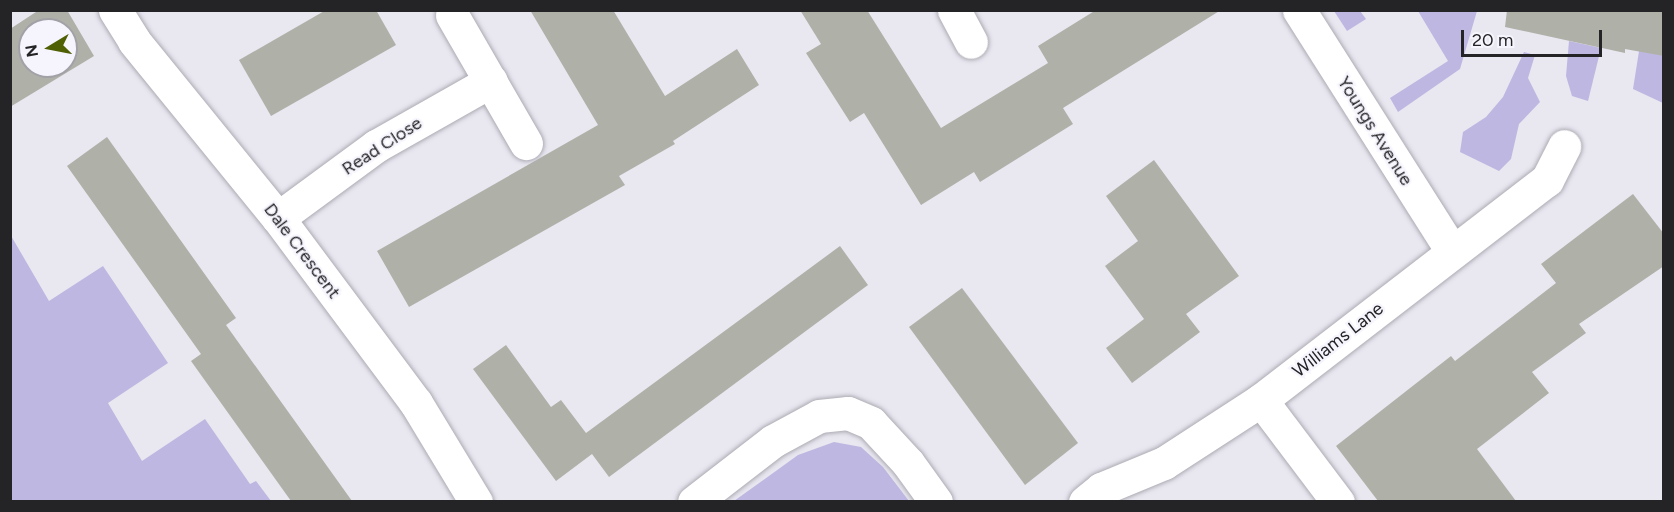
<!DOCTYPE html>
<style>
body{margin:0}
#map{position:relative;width:1674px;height:512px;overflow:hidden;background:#e9e7f0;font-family:Figtree,sans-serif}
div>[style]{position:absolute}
.green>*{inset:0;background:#beb7e1}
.building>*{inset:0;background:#afb1a9}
.roads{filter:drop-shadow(0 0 2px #acabb3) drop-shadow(0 0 2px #acabb3)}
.minor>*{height:33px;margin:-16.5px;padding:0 16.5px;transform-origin:16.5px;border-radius:16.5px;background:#fff}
span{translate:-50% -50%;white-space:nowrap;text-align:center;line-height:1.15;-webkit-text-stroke:4.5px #f6f5fd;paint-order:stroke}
.street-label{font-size:18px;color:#242326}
.frame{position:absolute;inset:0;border:12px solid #242326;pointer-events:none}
.north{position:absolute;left:18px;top:18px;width:60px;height:60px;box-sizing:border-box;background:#f6f5fd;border:2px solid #a2a1a7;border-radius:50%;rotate:260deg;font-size:16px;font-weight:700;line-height:24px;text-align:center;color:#242326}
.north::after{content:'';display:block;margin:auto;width:21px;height:27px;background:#4f5f03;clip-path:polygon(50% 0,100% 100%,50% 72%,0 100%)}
.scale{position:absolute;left:1461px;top:30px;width:141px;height:27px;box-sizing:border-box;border:3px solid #242326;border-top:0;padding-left:8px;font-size:18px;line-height:21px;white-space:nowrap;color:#242326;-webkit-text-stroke:4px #f6f5fd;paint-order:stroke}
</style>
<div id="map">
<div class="green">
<div style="clip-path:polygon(1334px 11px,1360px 11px,1366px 19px,1347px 31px)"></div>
<div style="clip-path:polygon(1418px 11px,1477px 11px,1460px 69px,1398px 112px,1390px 98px,1448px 61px)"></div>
<div style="clip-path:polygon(1569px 41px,1601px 48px,1588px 101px,1572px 96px,1566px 76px)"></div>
<div style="clip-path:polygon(1640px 45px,1664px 53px,1663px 103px,1633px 89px)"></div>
<div style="clip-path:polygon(1524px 52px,1535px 55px,1528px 78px,1540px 102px,1519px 124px,1511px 159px,1499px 171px,1460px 152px,1463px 132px,1486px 117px,1503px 97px)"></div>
<div style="clip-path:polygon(10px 234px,49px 301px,103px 266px,168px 363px,108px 403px,142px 461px,205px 419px,250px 484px,256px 481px,271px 501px,11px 501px)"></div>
<div style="clip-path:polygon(834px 442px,861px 447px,883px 467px,909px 501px,734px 501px,798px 455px)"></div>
</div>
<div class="building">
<div style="clip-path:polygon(evenodd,39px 10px,67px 10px,94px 56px,10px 107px,10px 29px,39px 10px,30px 30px,66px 30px,66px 66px,30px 66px,30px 30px)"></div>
<div style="clip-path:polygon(326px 10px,376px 10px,396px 45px,271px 116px,239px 60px)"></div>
<div style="clip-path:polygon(530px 10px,613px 10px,665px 96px,737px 49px,759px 85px,673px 141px,675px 144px,619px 176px,625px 185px,409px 307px,377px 251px,598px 125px)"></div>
<div style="clip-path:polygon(800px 10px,867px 10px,941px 128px,1048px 63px,1038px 46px,1096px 10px,1221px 10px,1063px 108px,1073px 124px,980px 182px,974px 172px,921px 205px,864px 113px,850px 122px,806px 53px,821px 44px)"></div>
<div style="clip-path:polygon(1507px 10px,1664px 10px,1664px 56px,1625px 49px,1625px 53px,1505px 27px)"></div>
<div style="clip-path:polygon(107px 137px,236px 318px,226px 325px,352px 501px,291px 501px,191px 361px,201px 354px,67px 166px)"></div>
<div style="clip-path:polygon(1154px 160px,1239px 276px,1186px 314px,1200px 332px,1132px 383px,1106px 348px,1144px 319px,1105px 266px,1138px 241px,1106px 196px)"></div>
<div style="clip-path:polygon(1633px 194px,1664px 234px,1664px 266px,1579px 324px,1586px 333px,1532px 372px,1549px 393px,1477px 449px,1516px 501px,1378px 501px,1336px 446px,1451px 356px,1455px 361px,1556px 283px,1541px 264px)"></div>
<div style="clip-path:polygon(840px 246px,868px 285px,609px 477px,592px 454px,556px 481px,473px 369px,506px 345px,551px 407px,561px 400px,586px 433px)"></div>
<div style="clip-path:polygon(962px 288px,1078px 443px,1025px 485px,909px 327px)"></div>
</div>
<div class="roads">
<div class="minor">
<div style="left:115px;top:10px;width:36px;rotate:58deg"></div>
<div style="left:134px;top:41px;width:228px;rotate:50.9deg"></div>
<div style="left:278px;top:218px;width:231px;rotate:53.3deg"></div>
<div style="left:416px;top:403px;width:116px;rotate:58.8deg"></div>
<div style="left:954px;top:10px;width:36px;rotate:62deg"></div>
<div style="left:1299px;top:10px;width:285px;rotate:57.6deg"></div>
<div style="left:452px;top:15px;width:148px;rotate:60deg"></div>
<div style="left:278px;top:218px;width:122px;rotate:-36.3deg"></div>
<div style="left:376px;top:146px;width:132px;rotate:-29.5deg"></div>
<div style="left:1261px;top:400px;width:128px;rotate:53deg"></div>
<div style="left:694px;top:502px;width:100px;rotate:-37.7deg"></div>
<div style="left:773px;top:441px;width:52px;rotate:-28.5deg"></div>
<div style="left:819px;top:416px;width:29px;rotate:-6deg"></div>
<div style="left:848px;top:413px;width:25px;rotate:23deg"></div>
<div style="left:871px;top:423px;width:54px;rotate:47.2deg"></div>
<div style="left:908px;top:463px;width:48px;rotate:54.3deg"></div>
<div style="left:1085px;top:502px;width:21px;rotate:-39deg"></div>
<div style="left:1101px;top:489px;width:68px;rotate:-22.4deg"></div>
<div style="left:1164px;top:463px;width:116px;rotate:-33deg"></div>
<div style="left:1261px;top:400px;width:361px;rotate:-37.6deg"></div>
<div style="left:1547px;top:180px;width:38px;rotate:-63deg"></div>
</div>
</div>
<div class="street-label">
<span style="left:1375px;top:131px;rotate:58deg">Youngs Avenue</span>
<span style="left:382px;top:146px;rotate:-33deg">Read Close</span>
<span style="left:302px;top:251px;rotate:53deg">Dale Crescent</span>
<span style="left:1338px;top:340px;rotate:-38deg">Williams Lane</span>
</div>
<div class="frame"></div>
<div class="north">N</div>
<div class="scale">20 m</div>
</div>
